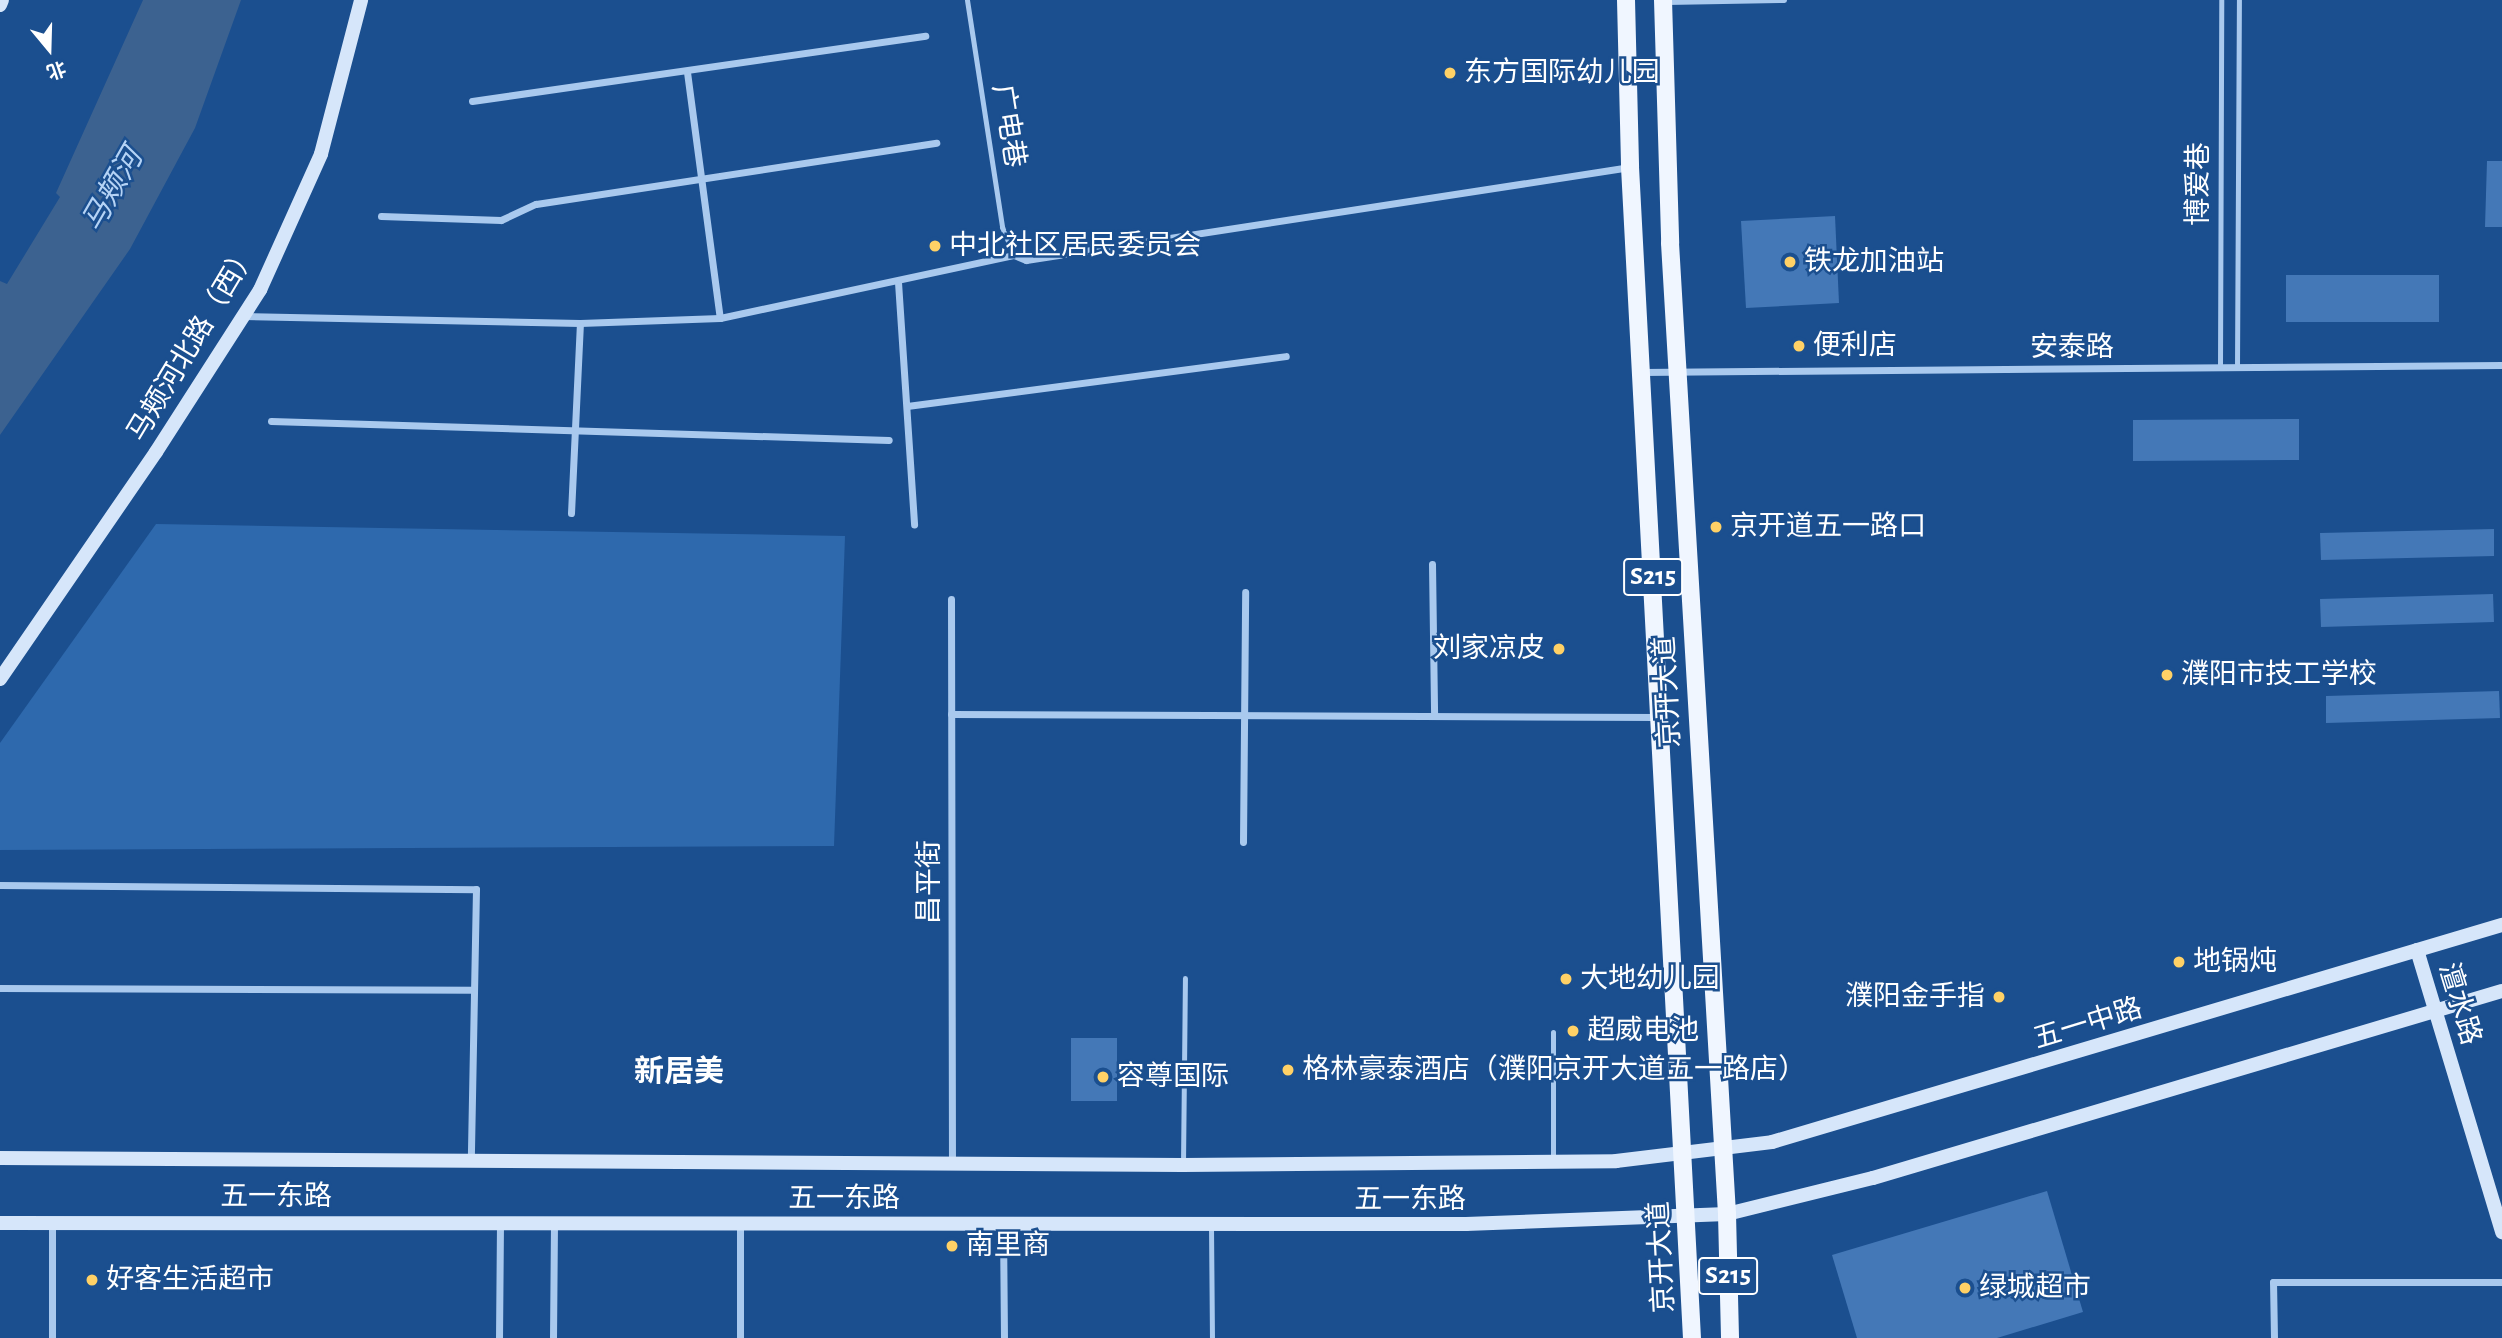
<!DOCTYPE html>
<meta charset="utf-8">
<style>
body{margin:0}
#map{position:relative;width:2502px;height:1338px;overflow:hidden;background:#1b4f8f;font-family:"Alegreya Sans","Noto Sans SC",sans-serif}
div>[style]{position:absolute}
.green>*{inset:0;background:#2e69ad}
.water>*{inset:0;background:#3c6290}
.building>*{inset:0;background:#4478b7}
.lane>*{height:5px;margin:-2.5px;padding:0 2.5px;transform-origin:2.5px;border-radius:2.5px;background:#a9c9ee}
.street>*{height:7px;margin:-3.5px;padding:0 3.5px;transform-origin:3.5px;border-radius:3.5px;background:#a9c9ee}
.secondary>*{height:14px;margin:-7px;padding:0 7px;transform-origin:7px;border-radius:7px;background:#d6e6fa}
.primary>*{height:18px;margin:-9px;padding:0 9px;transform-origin:9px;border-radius:9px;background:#f0f6ff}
.dots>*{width:19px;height:19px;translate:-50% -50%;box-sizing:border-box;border:4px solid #1b4f8f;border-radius:50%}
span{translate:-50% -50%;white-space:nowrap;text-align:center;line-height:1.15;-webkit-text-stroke:5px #1b4f8f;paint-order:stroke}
.shield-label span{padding:2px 5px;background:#1b4f8f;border:2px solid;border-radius:5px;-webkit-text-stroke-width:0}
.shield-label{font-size:26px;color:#fff;font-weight:700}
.poi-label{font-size:28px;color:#fff}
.left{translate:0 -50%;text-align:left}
.right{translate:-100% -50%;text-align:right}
.street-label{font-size:28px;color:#fff}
.water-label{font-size:30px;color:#b5d3f5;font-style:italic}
.neighbourhood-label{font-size:30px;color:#fff;font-weight:700}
.north{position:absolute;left:14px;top:14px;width:70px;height:70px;-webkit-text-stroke:5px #1b4f8f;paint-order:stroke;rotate:161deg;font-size:19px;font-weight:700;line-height:28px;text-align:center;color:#fff}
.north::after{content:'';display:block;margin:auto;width:24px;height:32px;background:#fff;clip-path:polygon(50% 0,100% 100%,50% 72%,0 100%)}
</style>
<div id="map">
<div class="green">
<div style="clip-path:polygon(156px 524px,845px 536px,834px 846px,0 850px,0 743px)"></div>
</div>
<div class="water">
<div style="clip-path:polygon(143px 0,241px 0,195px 128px,130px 249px,0 435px,0 281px,7px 284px,60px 197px,56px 193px)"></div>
</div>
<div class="building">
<div style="clip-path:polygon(2487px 161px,2502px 161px,2502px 227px,2485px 227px)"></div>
<div style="clip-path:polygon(1835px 216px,1839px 303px,1746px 308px,1741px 221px)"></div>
<div style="clip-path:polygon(2286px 275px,2439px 275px,2439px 322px,2286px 322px)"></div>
<div style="clip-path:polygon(2299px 419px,2299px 460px,2133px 461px,2133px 420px)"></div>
<div style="clip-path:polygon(2494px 529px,2494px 556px,2321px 560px,2320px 533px)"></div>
<div style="clip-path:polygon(2493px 594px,2494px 622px,2321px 627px,2320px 599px)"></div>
<div style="clip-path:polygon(2499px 691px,2500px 718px,2326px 723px,2326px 696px)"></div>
<div style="clip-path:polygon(1071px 1038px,1117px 1038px,1117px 1101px,1071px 1101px)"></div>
<div style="clip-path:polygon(2047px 1191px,2083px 1312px,1997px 1338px,1857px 1338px,1832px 1255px)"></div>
</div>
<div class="lane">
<div style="left:967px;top:0;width:230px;rotate:81.2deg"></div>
<div style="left:1002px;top:227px;width:30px;rotate:67deg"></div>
<div style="left:1666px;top:2px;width:118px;rotate:-1deg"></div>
<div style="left:2220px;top:368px;width:368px;rotate:-89.8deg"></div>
<div style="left:2237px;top:368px;width:368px;rotate:-89.7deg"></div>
<div style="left:1553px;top:1032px;width:130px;rotate:90deg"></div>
<div style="left:1183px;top:1164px;width:186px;rotate:-89.4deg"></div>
<div style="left:1211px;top:1226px;width:112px;rotate:89.5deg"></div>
</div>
<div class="street">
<div style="left:687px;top:72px;width:248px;rotate:82.4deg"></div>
<div style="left:472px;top:101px;width:458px;rotate:-8.2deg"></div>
<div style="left:381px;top:216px;width:120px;rotate:1.9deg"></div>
<div style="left:501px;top:220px;width:38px;rotate:-25deg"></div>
<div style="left:536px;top:204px;width:405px;rotate:-8.7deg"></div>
<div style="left:898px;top:282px;width:243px;rotate:86.2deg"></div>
<div style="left:244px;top:316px;width:336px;rotate:1.2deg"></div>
<div style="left:580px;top:323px;width:140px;rotate:-2deg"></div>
<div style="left:720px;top:318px;width:301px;rotate:-12.1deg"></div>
<div style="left:1014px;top:255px;width:13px;rotate:23deg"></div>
<div style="left:1026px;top:260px;width:611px;rotate:-8.75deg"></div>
<div style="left:1642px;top:372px;width:860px;rotate:-0.47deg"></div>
<div style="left:907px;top:406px;width:382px;rotate:-7.5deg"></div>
<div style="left:271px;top:421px;width:618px;rotate:1.76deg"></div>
<div style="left:571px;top:513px;width:190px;rotate:-87.3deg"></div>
<div style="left:1432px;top:564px;width:152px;rotate:89.2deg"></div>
<div style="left:951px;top:599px;width:564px;rotate:89.9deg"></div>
<div style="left:951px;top:714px;width:706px;rotate:0.24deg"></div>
<div style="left:1243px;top:842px;width:250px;rotate:-89.5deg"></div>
<div style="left:0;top:885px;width:476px;rotate:0.5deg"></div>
<div style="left:476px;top:889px;width:272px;rotate:91.1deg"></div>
<div style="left:0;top:988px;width:474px;rotate:0.2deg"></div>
<div style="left:1003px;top:1225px;width:113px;rotate:89.5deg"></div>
<div style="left:52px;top:1338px;width:115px;rotate:-90deg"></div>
<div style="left:499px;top:1338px;width:115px;rotate:-89.5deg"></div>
<div style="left:553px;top:1338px;width:115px;rotate:-89.5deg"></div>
<div style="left:740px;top:1338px;width:115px;rotate:-90deg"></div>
<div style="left:2274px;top:1338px;width:56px;rotate:-91deg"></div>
<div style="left:2273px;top:1282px;width:229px"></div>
</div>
<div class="secondary">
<div style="left:0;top:5px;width:5px;rotate:-68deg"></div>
<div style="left:0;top:679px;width:275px;rotate:-55.5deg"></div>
<div style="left:156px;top:452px;width:193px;rotate:-57.3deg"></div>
<div style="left:260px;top:290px;width:149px;rotate:-65.8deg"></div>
<div style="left:321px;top:154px;width:159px;rotate:-75.4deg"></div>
<div style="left:2417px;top:950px;width:295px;rotate:73.2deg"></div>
<div style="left:0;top:1158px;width:1183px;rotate:0.34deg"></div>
<div style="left:1183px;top:1165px;width:433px;rotate:-0.5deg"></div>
<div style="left:1616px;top:1161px;width:157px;rotate:-6.9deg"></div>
<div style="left:1772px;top:1142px;width:762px;rotate:-16.56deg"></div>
<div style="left:0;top:1223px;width:1466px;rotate:0.04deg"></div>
<div style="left:1466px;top:1224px;width:261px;rotate:-2.2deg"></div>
<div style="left:1727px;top:1214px;width:150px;rotate:-13.9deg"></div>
<div style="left:1873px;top:1178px;width:656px;rotate:-16.56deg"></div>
</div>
<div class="primary">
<div style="left:1626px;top:0;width:167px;rotate:88.6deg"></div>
<div style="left:1630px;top:167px;width:1173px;rotate:86.97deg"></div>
<div style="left:1663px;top:0;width:243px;rotate:88.3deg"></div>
<div style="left:1670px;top:243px;width:973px;rotate:86.64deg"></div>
<div style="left:1727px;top:1214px;width:124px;rotate:88.6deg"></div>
</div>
<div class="dots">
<div style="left:1450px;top:73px;background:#ffd166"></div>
<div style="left:935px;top:246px;background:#ffd166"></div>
<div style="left:1790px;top:262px;background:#ffd166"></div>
<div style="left:1799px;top:346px;background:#ffd166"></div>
<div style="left:1716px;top:527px;background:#ffd166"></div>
<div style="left:1559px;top:649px;background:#ffd166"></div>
<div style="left:2167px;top:675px;background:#ffd166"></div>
<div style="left:2179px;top:962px;background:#ffd166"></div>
<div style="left:1566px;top:979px;background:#ffd166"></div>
<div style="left:1999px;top:997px;background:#ffd166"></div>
<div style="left:1573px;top:1031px;background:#ffd166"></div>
<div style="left:1288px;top:1070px;background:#ffd166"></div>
<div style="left:1103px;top:1077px;background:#ffd166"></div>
<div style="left:952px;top:1246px;background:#ffd166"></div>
<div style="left:92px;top:1280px;background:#ffd166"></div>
<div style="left:1965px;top:1288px;background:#ffd166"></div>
</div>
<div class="shield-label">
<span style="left:1653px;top:577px">S215</span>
<span style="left:1728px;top:1276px">S215</span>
</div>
<div class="poi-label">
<span class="left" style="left:1464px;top:73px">东方国际幼儿园</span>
<span class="left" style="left:949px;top:246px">中北社区居民委员会</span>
<span class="left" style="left:1804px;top:262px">铁龙加油站</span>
<span class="left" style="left:1813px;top:346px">便利店</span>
<span class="left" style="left:1730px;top:527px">京开道五一路口</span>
<span class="right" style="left:1545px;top:649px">刘家凉皮</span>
<span class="left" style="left:2181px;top:675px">濮阳市技工学校</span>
<span class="left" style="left:2193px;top:962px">地锅炖</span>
<span class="left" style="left:1580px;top:979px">大地幼儿园</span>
<span class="right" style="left:1985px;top:997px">濮阳金手指</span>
<span class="left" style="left:1587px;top:1031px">超威电池</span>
<span class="left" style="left:1302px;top:1070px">格林豪泰酒店（濮阳京开大道五一路店）</span>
<span class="left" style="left:1117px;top:1077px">容尊国际</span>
<span class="left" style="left:966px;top:1246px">南里商</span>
<span class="left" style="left:106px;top:1280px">好客生活超市</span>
<span class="left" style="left:1979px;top:1288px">绿城超市</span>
</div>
<div class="street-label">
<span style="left:1008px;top:126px;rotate:81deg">广电巷</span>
<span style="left:2199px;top:184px;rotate:-90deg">博爱巷</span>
<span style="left:193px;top:343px;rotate:-59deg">马颊河北路（西）</span>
<span style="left:2072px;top:348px">安泰路</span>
<span style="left:1668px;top:692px;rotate:-93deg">京开大道</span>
<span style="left:930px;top:882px;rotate:-90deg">昌平街</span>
<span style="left:2459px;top:1004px;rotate:73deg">澶水路</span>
<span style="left:2088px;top:1024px;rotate:-17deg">五一中路</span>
<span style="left:276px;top:1197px">五一东路</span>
<span style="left:844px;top:1199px">五一东路</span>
<span style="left:1410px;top:1200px">五一东路</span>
<span style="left:1662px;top:1257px;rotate:-93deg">京开大道</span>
</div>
<div class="water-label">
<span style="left:113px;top:190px;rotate:-60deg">马颊河</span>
</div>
<div class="neighbourhood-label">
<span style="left:679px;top:1072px">新居美</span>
</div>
<div class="north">北</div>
</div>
